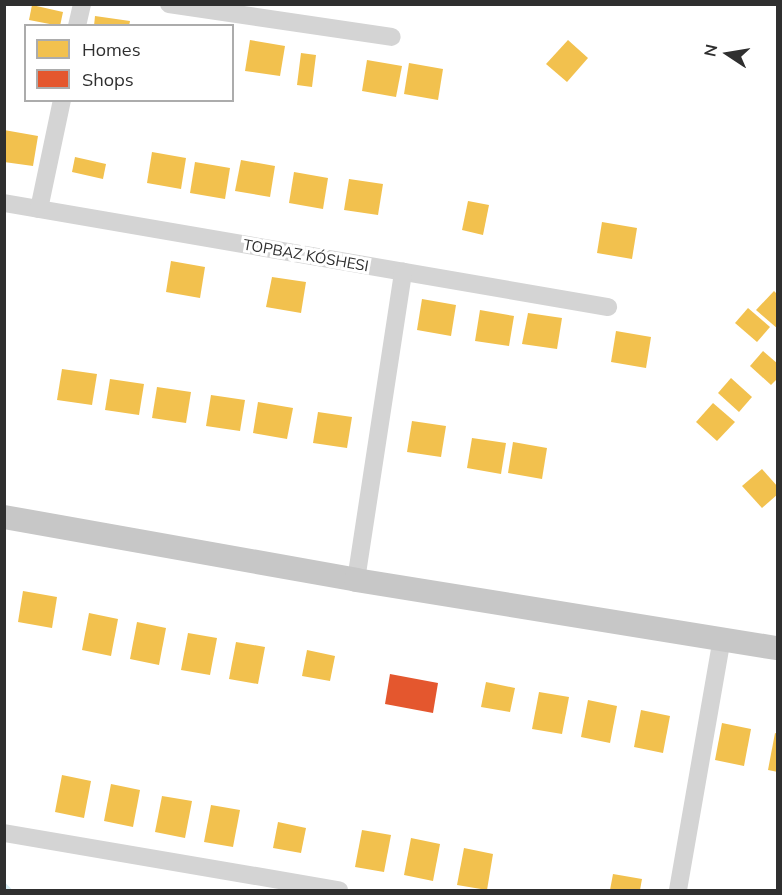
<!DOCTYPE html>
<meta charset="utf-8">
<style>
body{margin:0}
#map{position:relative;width:782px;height:895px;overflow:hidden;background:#fff;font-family:Mulish,sans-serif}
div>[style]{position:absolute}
.homes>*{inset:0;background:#f2c14e}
.shops>*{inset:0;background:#e4572e}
.stream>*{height:5px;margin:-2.5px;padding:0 2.5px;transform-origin:2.5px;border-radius:2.5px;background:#d7edf4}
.minor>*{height:18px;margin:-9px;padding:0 9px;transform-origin:9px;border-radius:9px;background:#d4d4d4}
.major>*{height:24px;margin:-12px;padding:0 12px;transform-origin:12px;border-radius:12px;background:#c7c7c7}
span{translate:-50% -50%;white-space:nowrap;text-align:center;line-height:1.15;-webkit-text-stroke:6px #fff;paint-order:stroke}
.street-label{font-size:15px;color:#2f2f2f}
.frame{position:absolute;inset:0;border:6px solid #2f2f2f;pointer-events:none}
.legend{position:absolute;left:24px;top:24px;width:210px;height:78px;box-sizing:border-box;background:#fff;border:2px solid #acacac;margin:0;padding:8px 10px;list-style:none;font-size:18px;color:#2f2f2f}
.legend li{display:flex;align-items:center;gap:12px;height:30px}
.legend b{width:30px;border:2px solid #acacac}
.north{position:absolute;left:698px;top:24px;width:60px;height:60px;-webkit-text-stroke:4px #fff;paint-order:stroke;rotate:282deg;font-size:16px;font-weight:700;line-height:24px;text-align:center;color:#2f2f2f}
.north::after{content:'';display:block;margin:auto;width:21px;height:27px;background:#2f2f2f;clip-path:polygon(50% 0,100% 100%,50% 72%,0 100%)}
</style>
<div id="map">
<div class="homes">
<div style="clip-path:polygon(32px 5px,63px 12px,60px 26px,29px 20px)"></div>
<div style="clip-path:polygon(95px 16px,130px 21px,129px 26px,94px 26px)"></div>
<div style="clip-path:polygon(250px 40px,285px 46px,280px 76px,245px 71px)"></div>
<div style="clip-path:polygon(568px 40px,588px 58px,567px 82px,546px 64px)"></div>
<div style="clip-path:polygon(301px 53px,316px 55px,312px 87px,297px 85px)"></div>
<div style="clip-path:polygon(367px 60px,402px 66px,396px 97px,362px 91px)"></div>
<div style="clip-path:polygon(409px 63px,443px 69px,438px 100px,404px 94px)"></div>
<div style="clip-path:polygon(4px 130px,38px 136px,33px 166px,4px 162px)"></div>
<div style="clip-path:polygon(152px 152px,186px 158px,181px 189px,147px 183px)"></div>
<div style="clip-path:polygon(75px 157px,106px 164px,103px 179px,72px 172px)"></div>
<div style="clip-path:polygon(241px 160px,275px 166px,270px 197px,235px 191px)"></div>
<div style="clip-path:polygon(195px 162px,230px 168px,225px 199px,190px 193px)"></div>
<div style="clip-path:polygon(294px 172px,328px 178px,323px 209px,289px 203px)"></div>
<div style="clip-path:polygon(349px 179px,383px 184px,378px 215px,344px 210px)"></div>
<div style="clip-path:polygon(468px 201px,489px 205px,483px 235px,462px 230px)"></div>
<div style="clip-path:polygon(602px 222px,637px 228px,632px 259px,597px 253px)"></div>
<div style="clip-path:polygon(171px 261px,205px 267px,200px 298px,166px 292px)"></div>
<div style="clip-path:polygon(272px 277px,306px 282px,301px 313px,266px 307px)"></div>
<div style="clip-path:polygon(774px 291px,778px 295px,778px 329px,756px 310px)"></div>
<div style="clip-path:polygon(422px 299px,456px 305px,451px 336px,417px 330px)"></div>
<div style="clip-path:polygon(748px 308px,770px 327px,757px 342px,735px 323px)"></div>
<div style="clip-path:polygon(480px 310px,514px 316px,509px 346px,475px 341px)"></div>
<div style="clip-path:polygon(528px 313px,562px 318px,557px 349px,522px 344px)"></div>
<div style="clip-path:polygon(616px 331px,651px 337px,646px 368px,611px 362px)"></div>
<div style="clip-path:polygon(763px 351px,778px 364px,778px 378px,771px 385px,750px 366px)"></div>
<div style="clip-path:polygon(62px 369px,97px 374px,92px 405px,57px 400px)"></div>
<div style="clip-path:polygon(731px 378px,752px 397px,739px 412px,718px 393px)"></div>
<div style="clip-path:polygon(110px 379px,144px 384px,139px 415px,105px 410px)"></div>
<div style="clip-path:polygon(157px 387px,191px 392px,186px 423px,152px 418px)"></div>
<div style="clip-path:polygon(211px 395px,245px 400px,240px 431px,206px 426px)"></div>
<div style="clip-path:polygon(258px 402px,293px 408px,287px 439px,253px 433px)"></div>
<div style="clip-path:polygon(713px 403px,735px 422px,717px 441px,696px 422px)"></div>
<div style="clip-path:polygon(318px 412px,352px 417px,347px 448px,313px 443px)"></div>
<div style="clip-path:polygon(412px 421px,446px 426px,441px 457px,407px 452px)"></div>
<div style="clip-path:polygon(472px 438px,506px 443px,501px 474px,467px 468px)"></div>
<div style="clip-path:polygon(513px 442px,547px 448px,542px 479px,508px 473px)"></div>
<div style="clip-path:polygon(762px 469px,778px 487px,778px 494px,762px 508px,742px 486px)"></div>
<div style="clip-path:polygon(23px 591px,57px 597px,52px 628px,18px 622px)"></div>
<div style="clip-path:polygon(89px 613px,118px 619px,111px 656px,82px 650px)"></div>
<div style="clip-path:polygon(137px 622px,166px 628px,159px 665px,130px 659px)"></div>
<div style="clip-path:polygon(188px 633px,217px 638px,210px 675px,181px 670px)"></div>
<div style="clip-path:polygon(236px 642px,265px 647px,258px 684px,229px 679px)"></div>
<div style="clip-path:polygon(307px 650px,335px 656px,330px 681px,302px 676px)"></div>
<div style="clip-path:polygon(486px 682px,515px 688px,510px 712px,481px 707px)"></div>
<div style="clip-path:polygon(539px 692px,569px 697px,562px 734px,532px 729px)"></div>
<div style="clip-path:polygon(588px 700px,617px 706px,610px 743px,581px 737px)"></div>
<div style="clip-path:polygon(641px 710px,670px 716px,663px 753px,634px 747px)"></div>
<div style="clip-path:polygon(722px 723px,751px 729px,744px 766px,715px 760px)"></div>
<div style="clip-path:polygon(775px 733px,778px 734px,778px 772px,768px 770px)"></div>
<div style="clip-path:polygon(62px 775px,91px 781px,84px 818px,55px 812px)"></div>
<div style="clip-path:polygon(111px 784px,140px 790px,133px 827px,104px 821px)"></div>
<div style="clip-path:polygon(162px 796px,192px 801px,185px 838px,155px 832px)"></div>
<div style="clip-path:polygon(211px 805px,240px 810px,233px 847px,204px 842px)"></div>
<div style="clip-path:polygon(278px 822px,306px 828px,301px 853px,273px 848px)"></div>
<div style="clip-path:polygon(362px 830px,391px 835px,384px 872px,355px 867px)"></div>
<div style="clip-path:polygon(411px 838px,440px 844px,433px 881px,404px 875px)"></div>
<div style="clip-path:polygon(464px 848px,493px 854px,487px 890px,457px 885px)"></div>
<div style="clip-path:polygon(613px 874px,642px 879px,640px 890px,610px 890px)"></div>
</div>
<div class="shops">
<div style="clip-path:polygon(390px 674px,438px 683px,433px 713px,385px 704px)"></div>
</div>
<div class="stream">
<div style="left:4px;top:885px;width:7px;rotate:45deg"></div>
</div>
<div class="minor">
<div style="left:169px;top:4px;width:225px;rotate:8.4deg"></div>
<div style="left:77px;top:26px;width:23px;rotate:-77deg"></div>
<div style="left:4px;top:203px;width:613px;rotate:9.77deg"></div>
<div style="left:39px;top:209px;width:111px;rotate:-78.1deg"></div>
<div style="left:356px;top:580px;width:312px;rotate:-81.3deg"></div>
<div style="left:4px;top:833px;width:340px;rotate:9.7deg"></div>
<div style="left:678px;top:890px;width:255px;rotate:-80.1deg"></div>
</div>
<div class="major">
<div style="left:4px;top:517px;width:358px;rotate:10.1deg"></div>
<div style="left:356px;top:580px;width:427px;rotate:9.2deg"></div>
</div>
<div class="street-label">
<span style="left:306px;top:255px;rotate:10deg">TOPBAZ KÓSHESI</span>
</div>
<div class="frame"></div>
<ul class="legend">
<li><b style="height:16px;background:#f2c14e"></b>Homes</li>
<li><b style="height:16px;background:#e4572e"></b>Shops</li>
</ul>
<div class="north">N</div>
</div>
